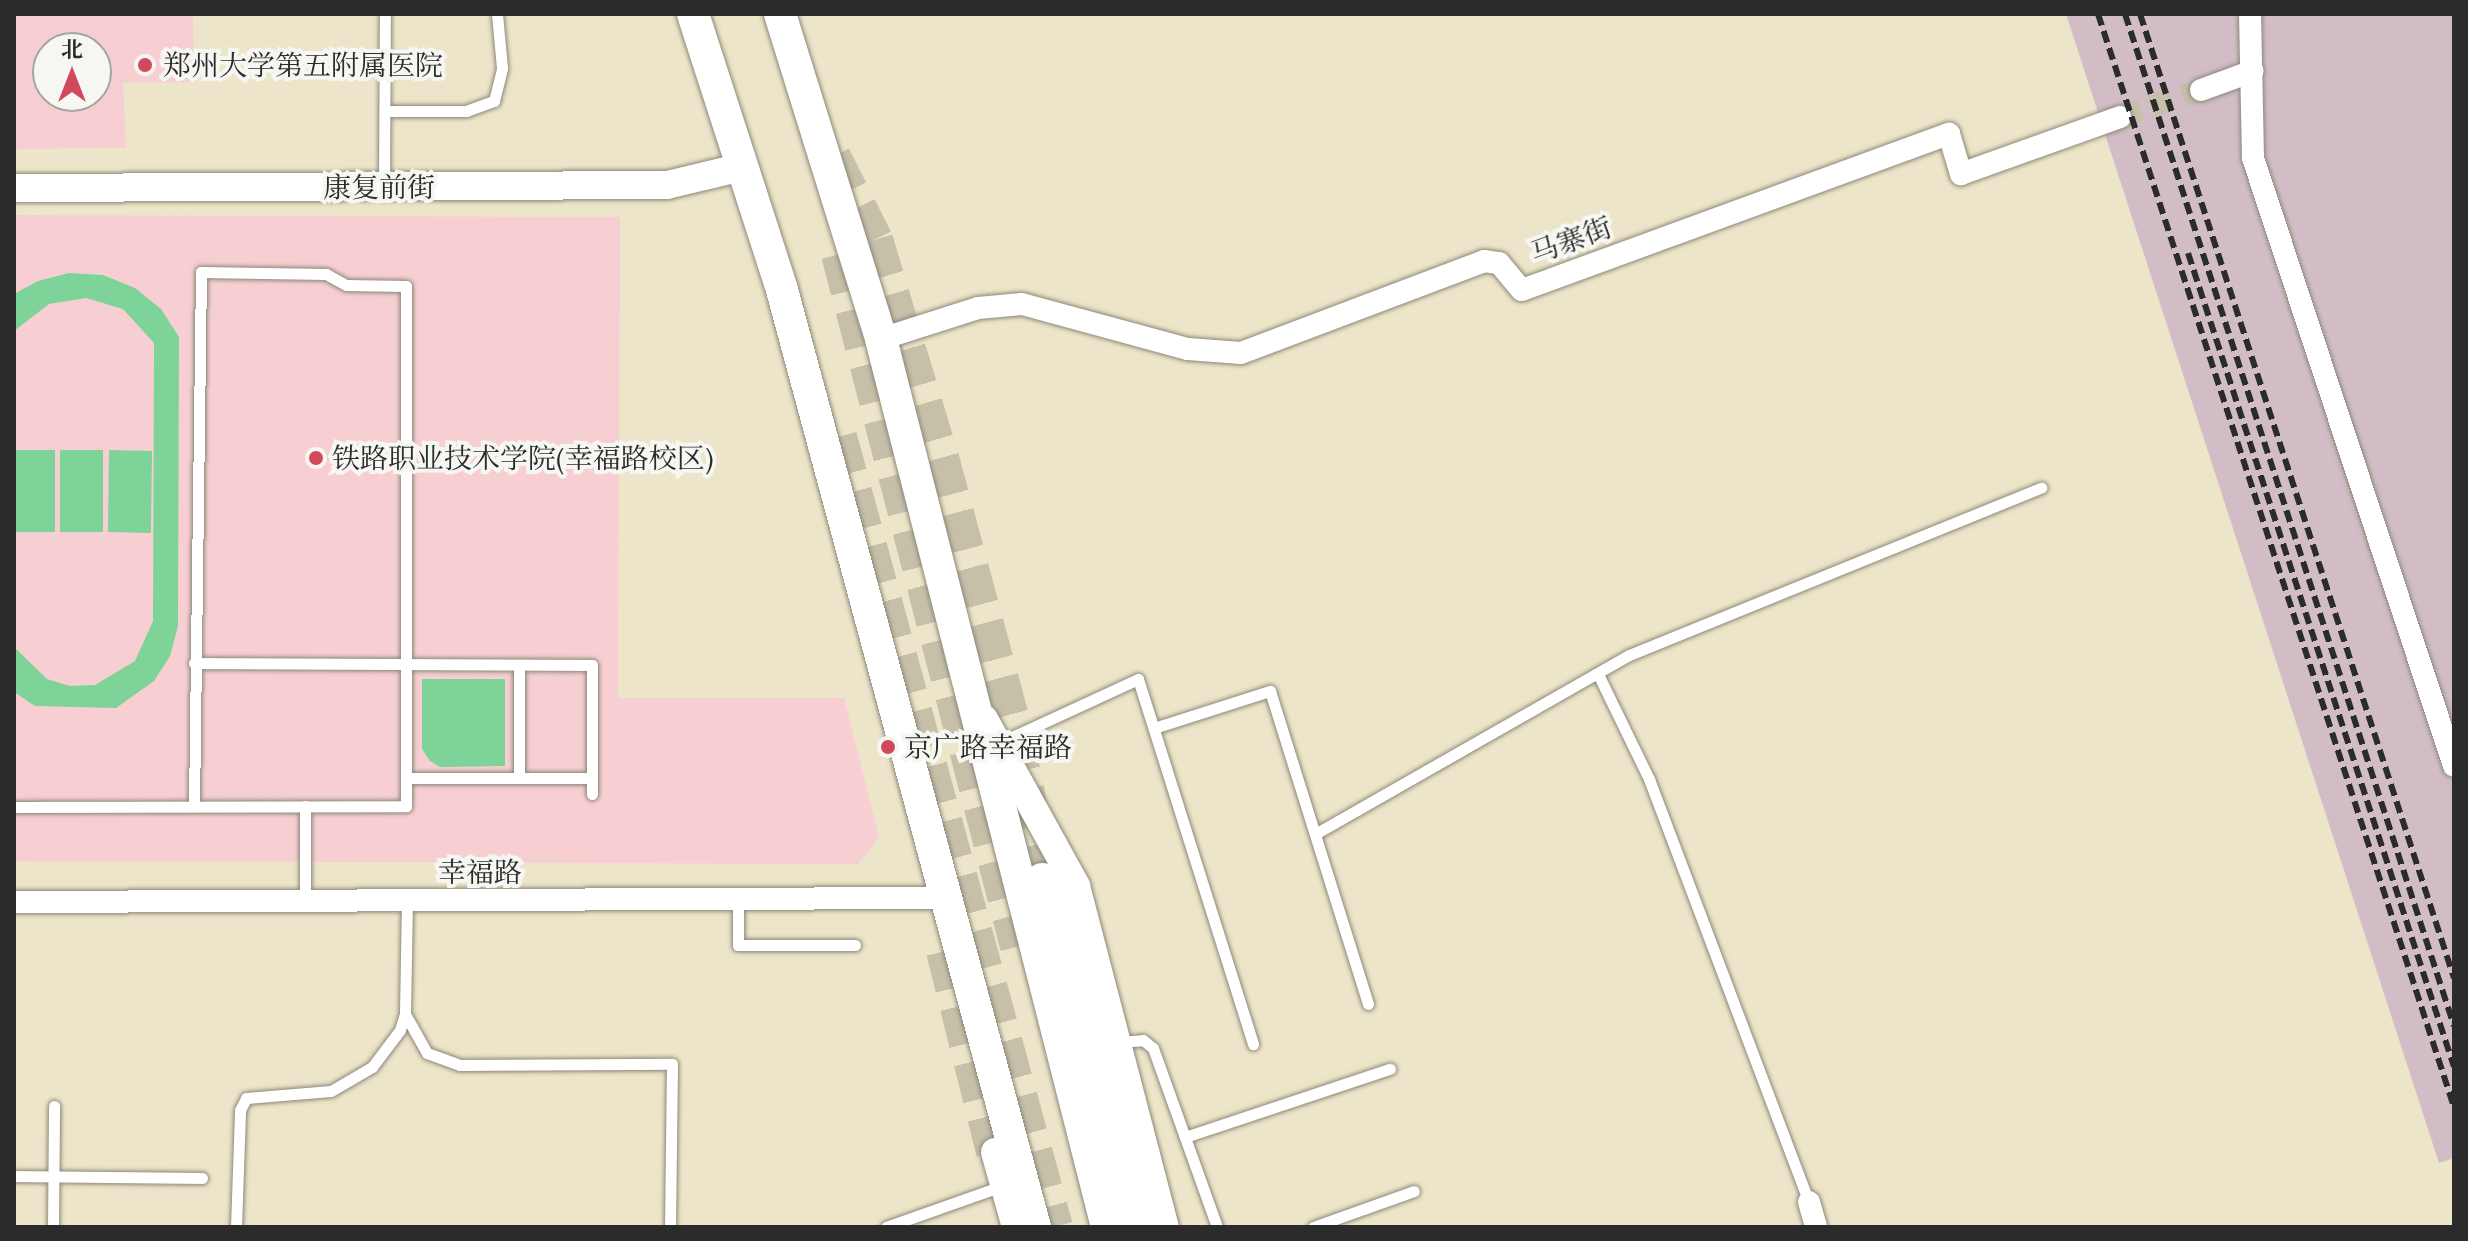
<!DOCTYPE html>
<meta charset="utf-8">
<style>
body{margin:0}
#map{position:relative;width:2468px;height:1241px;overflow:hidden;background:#ede5c9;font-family:"EB Garamond","Noto Serif SC",serif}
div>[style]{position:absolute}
.built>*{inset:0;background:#f7cfd2}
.industrial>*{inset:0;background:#d2bdc6}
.green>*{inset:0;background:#7dd398}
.minor-tunnel>*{height:22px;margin-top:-11px;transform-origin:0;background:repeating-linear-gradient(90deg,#c6c0a9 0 22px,transparent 0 33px)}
.trunk-tunnel>*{height:38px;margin-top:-19px;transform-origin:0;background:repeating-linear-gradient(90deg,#c6c0a9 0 38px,transparent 0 57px)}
.roads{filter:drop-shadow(0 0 2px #8c887a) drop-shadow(0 0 2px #8c887a)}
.service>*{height:11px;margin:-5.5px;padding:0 5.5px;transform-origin:5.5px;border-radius:5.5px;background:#fff}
.minor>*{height:22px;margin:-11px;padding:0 11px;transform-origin:11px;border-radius:11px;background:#fff}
.tertiary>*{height:28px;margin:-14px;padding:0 14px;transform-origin:14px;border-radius:14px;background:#fff}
.secondary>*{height:32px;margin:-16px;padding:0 16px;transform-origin:16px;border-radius:16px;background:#fff}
.trunk>*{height:38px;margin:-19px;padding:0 19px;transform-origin:19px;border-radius:19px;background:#fff}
.rail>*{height:6px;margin-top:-3px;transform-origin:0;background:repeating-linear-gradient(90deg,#2b2b2b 0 12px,transparent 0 18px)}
.dots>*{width:22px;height:22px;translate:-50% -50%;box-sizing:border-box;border:4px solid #f6f6f2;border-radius:50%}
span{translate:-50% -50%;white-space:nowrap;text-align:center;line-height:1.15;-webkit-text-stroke:8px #f6f6f2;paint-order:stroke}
.poi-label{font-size:28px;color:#2b2b2b}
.left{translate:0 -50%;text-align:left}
.street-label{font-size:28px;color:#2b2b2b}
.frame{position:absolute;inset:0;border:16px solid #2b2b2b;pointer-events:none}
.north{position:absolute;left:32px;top:32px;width:80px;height:80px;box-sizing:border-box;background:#f6f6f2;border:2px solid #a5a5a2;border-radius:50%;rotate:0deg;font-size:22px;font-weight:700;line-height:32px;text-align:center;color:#2b2b2b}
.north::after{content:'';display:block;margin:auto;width:28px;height:36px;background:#d1495b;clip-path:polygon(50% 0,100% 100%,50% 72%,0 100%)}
</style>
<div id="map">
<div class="built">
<div style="clip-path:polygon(evenodd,14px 14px,193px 14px,194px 82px,123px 83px,126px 148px,14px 149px,14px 14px,48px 48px,96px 48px,96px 96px,48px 96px,48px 48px)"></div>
<div style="clip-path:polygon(14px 215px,620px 217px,618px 698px,844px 698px,879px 837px,858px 864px,14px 861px)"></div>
</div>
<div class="industrial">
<div style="clip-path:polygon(2066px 14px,2454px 14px,2454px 1158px,2439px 1163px)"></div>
</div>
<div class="green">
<div style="clip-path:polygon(69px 273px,103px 275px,135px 288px,161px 309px,179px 337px,178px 626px,170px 656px,154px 681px,116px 708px,35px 706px,14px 692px,14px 647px,47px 679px,70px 686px,95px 685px,135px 661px,153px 621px,154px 343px,123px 309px,86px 298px,49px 304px,14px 331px,14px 294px,38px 281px)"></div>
<div style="clip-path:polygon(14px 450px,55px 450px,55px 532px,14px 532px)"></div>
<div style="clip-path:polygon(60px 450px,103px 450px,103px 532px,60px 532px)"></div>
<div style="clip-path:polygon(109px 450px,152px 451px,151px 533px,108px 532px)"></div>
<div style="clip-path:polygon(422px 679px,505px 679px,505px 766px,440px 767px,430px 761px,422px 749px)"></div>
</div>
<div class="minor-tunnel">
<div style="left:2120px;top:117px;width:85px;rotate:-18.4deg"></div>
</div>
<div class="trunk-tunnel">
<div style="left:832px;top:157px;width:93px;rotate:63.2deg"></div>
<div style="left:874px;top:240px;width:228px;rotate:73.2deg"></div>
<div style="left:940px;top:458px;width:285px;rotate:74.9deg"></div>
<div style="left:1014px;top:733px;width:152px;rotate:79deg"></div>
<div style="left:840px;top:254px;width:715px;rotate:75.5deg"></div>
<div style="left:838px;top:437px;width:819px;rotate:74.71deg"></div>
<div style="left:945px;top:951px;width:207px;rotate:76deg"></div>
</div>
<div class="roads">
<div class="service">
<div style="left:385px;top:111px;width:81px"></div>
<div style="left:466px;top:111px;width:30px;rotate:-20deg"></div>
<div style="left:494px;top:101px;width:34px;rotate:-76deg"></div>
<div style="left:502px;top:68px;width:54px;rotate:-95.3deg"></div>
<div style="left:384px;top:185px;width:171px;rotate:-89.7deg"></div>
<div style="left:194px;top:663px;width:398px;rotate:0.3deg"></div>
<div style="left:592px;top:665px;width:129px;rotate:90deg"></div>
<div style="left:519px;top:665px;width:113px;rotate:90deg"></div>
<div style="left:1598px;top:674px;width:117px;rotate:64.1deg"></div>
<div style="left:1649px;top:779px;width:452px;rotate:69.3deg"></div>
<div style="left:1157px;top:727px;width:119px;rotate:-17.7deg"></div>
<div style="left:1270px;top:691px;width:328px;rotate:72.6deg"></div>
<div style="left:999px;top:743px;width:153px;rotate:-24.7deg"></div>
<div style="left:1138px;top:679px;width:383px;rotate:72.5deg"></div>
<div style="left:406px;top:778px;width:186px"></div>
<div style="left:305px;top:806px;width:96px;rotate:90deg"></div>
<div style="left:14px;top:807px;width:392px;rotate:-0.1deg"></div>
<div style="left:406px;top:806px;width:520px;rotate:-90deg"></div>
<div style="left:406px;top:286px;width:60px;rotate:-179deg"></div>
<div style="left:346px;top:285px;width:23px;rotate:-151deg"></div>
<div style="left:326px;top:274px;width:125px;rotate:-179.1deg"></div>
<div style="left:201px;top:272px;width:534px;rotate:90.75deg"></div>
<div style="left:1315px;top:834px;width:361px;rotate:-29.7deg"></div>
<div style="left:1629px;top:655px;width:445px;rotate:-22.1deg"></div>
<div style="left:738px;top:902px;width:43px;rotate:90deg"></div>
<div style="left:738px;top:945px;width:117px"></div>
<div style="left:405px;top:1014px;width:45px;rotate:60.6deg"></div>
<div style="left:427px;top:1053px;width:35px;rotate:20deg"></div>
<div style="left:460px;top:1065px;width:212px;rotate:-0.3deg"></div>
<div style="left:672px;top:1064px;width:163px;rotate:90.7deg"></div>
<div style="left:1117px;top:1042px;width:26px;rotate:-4deg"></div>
<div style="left:1143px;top:1040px;width:13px;rotate:39deg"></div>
<div style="left:1153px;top:1048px;width:190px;rotate:70.3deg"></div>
<div style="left:1185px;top:1137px;width:216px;rotate:-18.4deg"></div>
<div style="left:14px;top:1176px;width:188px;rotate:0.6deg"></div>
<div style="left:53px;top:1227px;width:121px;rotate:-89.5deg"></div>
<div style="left:236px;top:1227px;width:117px;rotate:-88deg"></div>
<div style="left:240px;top:1110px;width:13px;rotate:-63deg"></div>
<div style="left:246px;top:1098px;width:85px;rotate:-4.7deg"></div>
<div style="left:331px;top:1091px;width:48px;rotate:-30.3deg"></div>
<div style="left:372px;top:1067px;width:46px;rotate:-52.9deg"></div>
<div style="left:400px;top:1030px;width:17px;rotate:-73deg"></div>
<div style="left:405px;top:1014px;width:112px;rotate:-89deg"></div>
<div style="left:886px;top:1227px;width:123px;rotate:-19.5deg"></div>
<div style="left:1313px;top:1227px;width:107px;rotate:-19.6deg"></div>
</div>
<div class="minor">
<div style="left:2250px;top:14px;width:144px;rotate:88.8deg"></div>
<div style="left:2253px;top:158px;width:640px;rotate:71.71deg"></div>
<div style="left:2201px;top:90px;width:55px;rotate:-20.1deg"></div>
<div style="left:881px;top:339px;width:102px;rotate:-17.7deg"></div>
<div style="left:978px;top:308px;width:44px;rotate:-5.2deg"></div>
<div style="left:1022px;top:304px;width:172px;rotate:15.2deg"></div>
<div style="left:1188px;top:349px;width:53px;rotate:4.3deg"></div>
<div style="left:1241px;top:353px;width:260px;rotate:-20.7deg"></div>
<div style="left:1484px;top:261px;width:15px;rotate:8deg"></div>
<div style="left:1499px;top:263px;width:35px;rotate:50deg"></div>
<div style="left:1522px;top:290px;width:455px;rotate:-20.1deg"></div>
<div style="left:1949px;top:134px;width:42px;rotate:73.3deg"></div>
<div style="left:1961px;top:174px;width:169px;rotate:-19.7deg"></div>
<div style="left:14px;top:902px;width:932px;rotate:-0.25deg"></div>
<div style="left:1809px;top:1202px;width:26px;rotate:74deg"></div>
</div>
<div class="tertiary">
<div style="left:14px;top:188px;width:653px;rotate:-0.26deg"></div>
<div style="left:667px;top:185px;width:77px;rotate:-13.5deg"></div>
<div style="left:984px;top:719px;width:191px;rotate:61.1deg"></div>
<div style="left:1076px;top:886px;width:352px;rotate:75.4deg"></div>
<div style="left:995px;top:1152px;width:78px;rotate:74.4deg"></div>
</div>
<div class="secondary">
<div style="left:693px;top:14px;width:290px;rotate:72.1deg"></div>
<div style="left:782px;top:290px;width:971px;rotate:74.89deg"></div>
<div style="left:780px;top:14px;width:340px;rotate:72.7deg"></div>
<div style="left:881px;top:339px;width:916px;rotate:75.72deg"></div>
</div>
<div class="trunk">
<div style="left:1043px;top:882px;width:357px;rotate:75.4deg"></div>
</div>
</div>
<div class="rail">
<div style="left:2098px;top:14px;width:1150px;rotate:71.96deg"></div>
<div style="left:2125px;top:14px;width:1064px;rotate:71.99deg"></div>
<div style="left:2140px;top:14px;width:1014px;rotate:71.96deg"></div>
<div style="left:2188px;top:253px;width:856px;rotate:71.9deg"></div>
</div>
<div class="dots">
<div style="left:145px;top:65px;background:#d1495b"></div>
<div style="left:316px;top:458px;background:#d1495b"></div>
<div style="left:888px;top:747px;background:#d1495b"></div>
</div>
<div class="poi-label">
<span class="left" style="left:163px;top:65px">郑州大学第五附属医院</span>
<span class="left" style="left:332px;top:458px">铁路职业技术学院(幸福路校区)</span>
<span class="left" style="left:904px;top:747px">京广路幸福路</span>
</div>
<div class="street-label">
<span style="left:379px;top:187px">康复前街</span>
<span style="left:1571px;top:240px;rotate:-20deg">马寨街</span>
<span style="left:480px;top:872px">幸福路</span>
</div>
<div class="frame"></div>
<div class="north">北</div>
</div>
